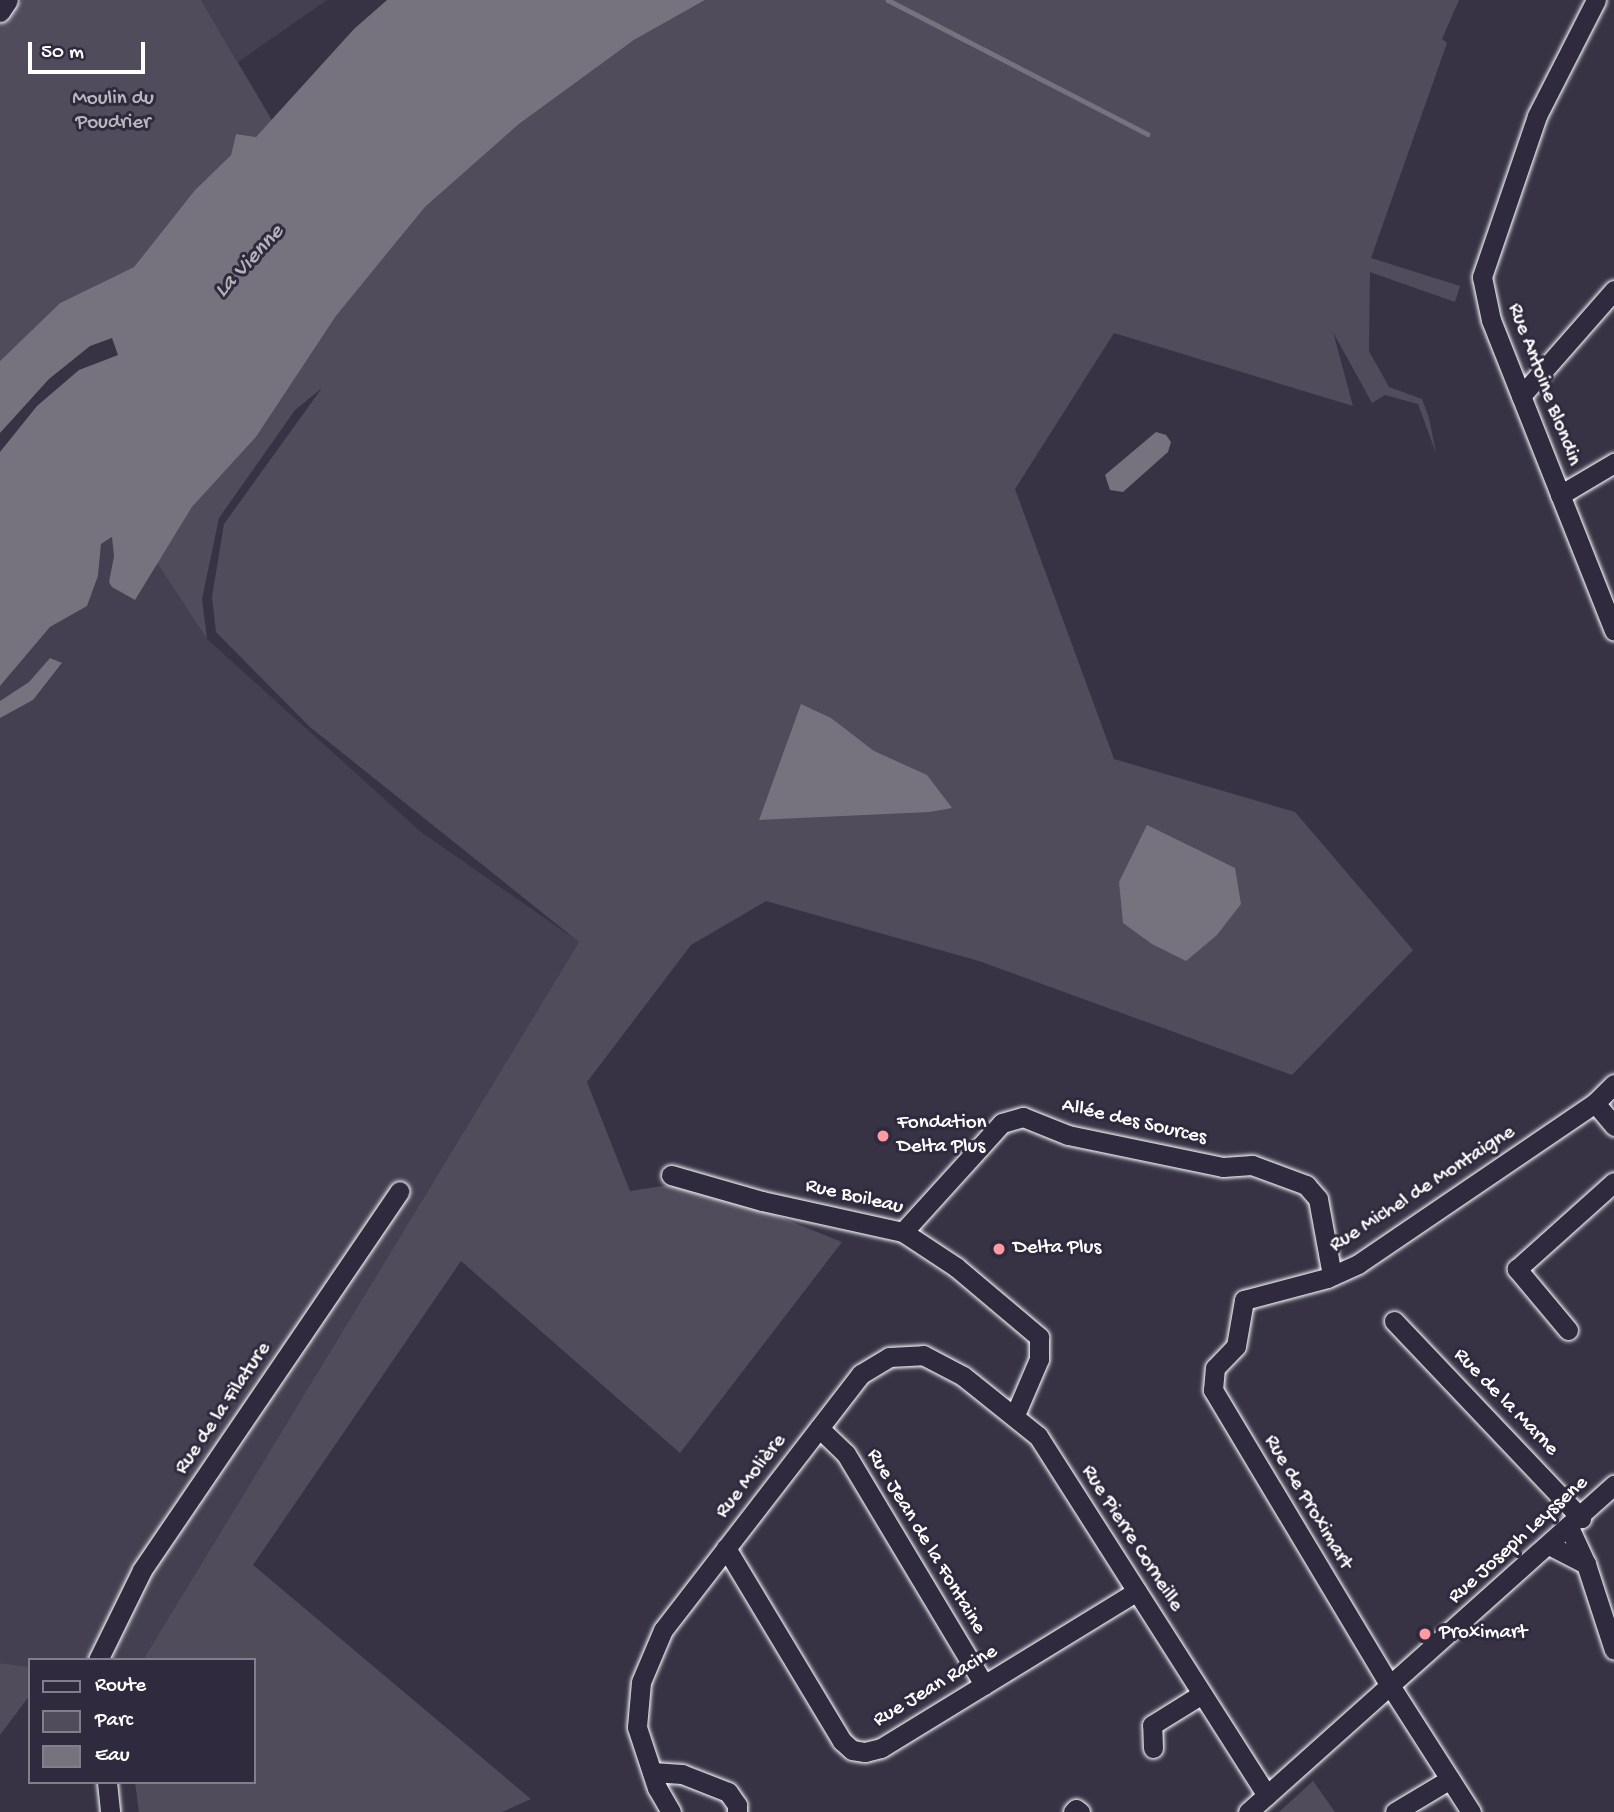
<!DOCTYPE html>
<meta charset="utf-8">
<style>
body{margin:0}
#map{position:relative;width:1614px;height:1812px;overflow:hidden;background:#373345;font-family:"Gochi Hand",sans-serif}
div>[style]{position:absolute}
.built>*{inset:0;background:#444051}
.green>*{inset:0;background:#514c5c}
.water>*{inset:0;background:#76737f}
.stream>*{height:4.5px;margin:-2.25px;padding:0 2.25px;transform-origin:2.25px;border-radius:2.25px;background:#76737f}
.roads{filter:drop-shadow(0 0 2px #fff) drop-shadow(0 0 2px #fff)}
.minor>*{height:19px;margin:-9.5px;padding:0 9.5px;transform-origin:9.5px;border-radius:9.5px;background:#2f2a3d}
.dots>*{width:19px;height:19px;translate:-50% -50%;box-sizing:border-box;border:4px solid #2f2a3d;border-radius:50%}
span{translate:-50% -50%;white-space:nowrap;text-align:center;line-height:1.15;-webkit-text-stroke:6px #2f2a3d;paint-order:stroke}
.park-label{font-size:21px;color:#b9b7be}
.street-label{font-size:21px;color:#fff}
.poi-label{font-size:21px;color:#fff}
.left{translate:0 -50%;text-align:left}
.water-label{font-size:23px;color:#b4b2b9;font-style:italic}
.legend{position:absolute;left:28px;top:1658px;width:228px;height:126px;box-sizing:border-box;background:#2f2a3d;border:2px solid #827f8b;margin:0;padding:9px 12px;list-style:none;font-size:21px;color:#fff}
.legend li{display:flex;align-items:center;gap:14px;height:35px}
.legend b{width:35px;border:2px solid #827f8b}
.scale{position:absolute;left:28px;top:42px;width:117px;height:32px;box-sizing:border-box;border:4px solid #fff;border-top:0;padding-left:9px;font-size:21px;line-height:24px;white-space:nowrap;color:#fff;-webkit-text-stroke:5px #2f2a3d;paint-order:stroke}
</style>
<div id="map">
<div class="built">
<div style="clip-path:polygon(201px 0,327px 0,238px 62px)"></div>
<div style="clip-path:polygon(113px 537px,114px 555px,109px 582px,135px 599px,157px 563px,207px 639px,421px 832px,579px 942px,143px 1660px,30px 1660px,30px 1667px,0 1663px,0 718px,33px 700px,62px 664px,50px 658px,29px 682px,0 701px,0 686px,50px 627px,87px 606px,98px 576px,101px 544px)"></div>
</div>
<div class="green">
<div style="clip-path:polygon(22px 0,201px 0,273px 122px,256px 137px,236px 134px,231px 155px,195px 190px,134px 267px,60px 303px,0 361px,0 24px)"></div>
<div style="clip-path:polygon(705px 0,1459px 0,1442px 39px,1447px 43px,1371px 258px,1460px 286px,1455px 302px,1370px 272px,1369px 351px,1389px 387px,1422px 399px,1429px 418px,1436px 453px,1418px 404px,1385px 395px,1372px 403px,1333px 332px,1353px 406px,1114px 333px,1015px 489px,1114px 759px,1295px 812px,1413px 950px,1292px 1075px,979px 961px,766px 901px,691px 945px,587px 1082px,630px 1191px,676px 1184px,762px 1210px,842px 1242px,680px 1453px,461px 1261px,253px 1565px,531px 1799px,502px 1812px,139px 1812px,135px 1782px,254px 1782px,254px 1660px,143px 1660px,579px 942px,310px 727px,216px 632px,212px 597px,224px 524px,322px 388px,295px 410px,219px 518px,202px 599px,207px 639px,157px 563px,192px 507px,256px 437px,336px 316px,425px 207px,519px 124px,634px 40px)"></div>
<div style="clip-path:polygon(0 1663px,30px 1667px,30px 1695px,0 1735px)"></div>
<div style="clip-path:polygon(1313px 1781px,1335px 1812px,1279px 1812px)"></div>
</div>
<div class="water">
<div style="clip-path:polygon(387px 0,705px 0,634px 40px,519px 124px,425px 207px,336px 316px,256px 437px,192px 507px,135px 600px,112px 587px,109px 582px,114px 556px,112px 537px,101px 544px,98px 576px,87px 606px,50px 627px,0 686px,0 452px,37px 406px,79px 370px,118px 355px,112px 338px,90px 346px,49px 379px,0 433px,0 361px,60px 303px,134px 267px,195px 190px,231px 155px,236px 134px,256px 137px,354px 29px)"></div>
<div style="clip-path:polygon(1156px 432px,1166px 435px,1171px 442px,1168px 452px,1123px 492px,1110px 490px,1105px 475px)"></div>
<div style="clip-path:polygon(50px 658px,62px 663px,33px 700px,0 718px,0 701px,29px 682px)"></div>
<div style="clip-path:polygon(801px 704px,831px 718px,874px 751px,927px 775px,952px 808px,929px 812px,759px 820px)"></div>
<div style="clip-path:polygon(1147px 825px,1235px 868px,1241px 904px,1217px 935px,1186px 961px,1152px 944px,1123px 923px,1119px 882px)"></div>
</div>
<div class="stream">
<div style="left:888px;top:0;width:292px;rotate:27.3deg"></div>
</div>
<div class="roads">
<div class="minor">
<div style="left:1596px;top:0;width:130px;rotate:117deg"></div>
<div style="left:1537px;top:116px;width:170px;rotate:108.9deg"></div>
<div style="left:1482px;top:277px;width:44px;rotate:78.2deg"></div>
<div style="left:1491px;top:320px;width:334px;rotate:68.4deg"></div>
<div style="left:0;top:12px;width:14px;rotate:-56deg"></div>
<div style="left:1521px;top:396px;width:141px;rotate:-48.7deg"></div>
<div style="left:1560px;top:495px;width:63px;rotate:-30.7deg"></div>
<div style="left:1595px;top:1103px;width:30px;rotate:50deg"></div>
<div style="left:671px;top:1175px;width:95px;rotate:15.9deg"></div>
<div style="left:762px;top:1201px;width:144px;rotate:12.4deg"></div>
<div style="left:903px;top:1232px;width:64px;rotate:33.4deg"></div>
<div style="left:956px;top:1267px;width:109px;rotate:40.1deg"></div>
<div style="left:1039px;top:1337px;width:22px;rotate:90deg"></div>
<div style="left:1039px;top:1359px;width:61px;rotate:113.2deg"></div>
<div style="left:903px;top:1232px;width:147px;rotate:-47.8deg"></div>
<div style="left:1002px;top:1123px;width:22px;rotate:-16deg"></div>
<div style="left:1023px;top:1117px;width:48px;rotate:21.8deg"></div>
<div style="left:1068px;top:1135px;width:158px;rotate:11.7deg"></div>
<div style="left:1223px;top:1167px;width:29px;rotate:-4deg"></div>
<div style="left:1252px;top:1165px;width:58px;rotate:20.3deg"></div>
<div style="left:1306px;top:1185px;width:18px;rotate:49deg"></div>
<div style="left:1318px;top:1199px;width:77px;rotate:79.6deg"></div>
<div style="left:1394px;top:1321px;width:272px;rotate:46.5deg"></div>
<div style="left:1568px;top:1330px;width:80px;rotate:-129.9deg"></div>
<div style="left:1517px;top:1269px;width:130px;rotate:-41.9deg"></div>
<div style="left:819px;top:1428px;width:37px;rotate:44deg"></div>
<div style="left:846px;top:1454px;width:269px;rotate:59.1deg"></div>
<div style="left:1549px;top:1545px;width:42px;rotate:27.2deg"></div>
<div style="left:1586px;top:1564px;width:41px;rotate:-114.7deg"></div>
<div style="left:726px;top:1548px;width:225px;rotate:59deg"></div>
<div style="left:842px;top:1741px;width:13px;rotate:42deg"></div>
<div style="left:852px;top:1750px;width:13px;rotate:9deg"></div>
<div style="left:865px;top:1752px;width:16px;rotate:-14deg"></div>
<div style="left:881px;top:1748px;width:300px;rotate:-31.5deg"></div>
<div style="left:1586px;top:1564px;width:90px;rotate:72deg"></div>
<div style="left:98px;top:1660px;width:100px;rotate:-63.9deg"></div>
<div style="left:142px;top:1570px;width:458px;rotate:-55.8deg"></div>
<div style="left:1153px;top:1748px;width:23px;rotate:-92deg"></div>
<div style="left:1152px;top:1725px;width:59px;rotate:-31.8deg"></div>
<div style="left:652px;top:1772px;width:30px;rotate:4deg"></div>
<div style="left:682px;top:1774px;width:49px;rotate:21.4deg"></div>
<div style="left:728px;top:1792px;width:16px;rotate:55deg"></div>
<div style="left:737px;top:1805px;width:7px;rotate:90deg"></div>
<div style="left:107px;top:1782px;width:30px;rotate:84deg"></div>
<div style="left:671px;top:1812px;width:28px;rotate:-120deg"></div>
<div style="left:657px;top:1788px;width:64px;rotate:-108.2deg"></div>
<div style="left:637px;top:1727px;width:45px;rotate:-84.9deg"></div>
<div style="left:641px;top:1682px;width:56px;rotate:-67.1deg"></div>
<div style="left:663px;top:1630px;width:324px;rotate:-52.3deg"></div>
<div style="left:861px;top:1374px;width:33px;rotate:-31deg"></div>
<div style="left:889px;top:1357px;width:34px;rotate:-3deg"></div>
<div style="left:923px;top:1355px;width:45px;rotate:27.7deg"></div>
<div style="left:963px;top:1376px;width:96px;rotate:38.7deg"></div>
<div style="left:1038px;top:1436px;width:426px;rotate:57.5deg"></div>
<div style="left:1073px;top:1812px;width:4px;rotate:-45deg"></div>
<div style="left:1076px;top:1809px;width:5px;rotate:37deg"></div>
<div style="left:1248px;top:1812px;width:491px;rotate:-41.8deg"></div>
<div style="left:1395px;top:1812px;width:64px;rotate:-31deg"></div>
<div style="left:1471px;top:1812px;width:152px;rotate:-122.6deg"></div>
<div style="left:1389px;top:1684px;width:343px;rotate:-120.9deg"></div>
<div style="left:1213px;top:1390px;width:22px;rotate:-85deg"></div>
<div style="left:1215px;top:1368px;width:30px;rotate:-46deg"></div>
<div style="left:1236px;top:1346px;width:47px;rotate:-80.1deg"></div>
<div style="left:1244px;top:1300px;width:86px;rotate:-14.8deg"></div>
<div style="left:1327px;top:1278px;width:34px;rotate:-24deg"></div>
<div style="left:1358px;top:1264px;width:287px;rotate:-34.2deg"></div>
<div style="left:1595px;top:1103px;width:27px;rotate:-45deg"></div>
</div>
</div>
<div class="dots">
<div style="left:883px;top:1136px;background:#ff9aa2"></div>
<div style="left:999px;top:1249px;background:#ff9aa2"></div>
<div style="left:1425px;top:1634px;background:#ff9aa2"></div>
</div>
<div class="park-label">
<span style="left:113px;top:112px">Moulin du<br>Poudrier</span>
</div>
<div class="street-label">
<span style="left:1543px;top:385px;rotate:69deg">Rue Antoine Blondin</span>
<span style="left:1134px;top:1123px;rotate:13deg">Allée des Sources</span>
<span style="left:1423px;top:1190px;rotate:-33deg">Rue Michel de Montaigne</span>
<span style="left:854px;top:1198px;rotate:13deg">Rue Boileau</span>
<span style="left:1505px;top:1403px;rotate:46deg">Rue de la Marne</span>
<span style="left:224px;top:1409px;rotate:-56deg">Rue de la Filature</span>
<span style="left:752px;top:1477px;rotate:-52deg">Rue Molière</span>
<span style="left:1307px;top:1503px;rotate:59deg">Rue de Proximart</span>
<span style="left:1131px;top:1539px;rotate:57deg">Rue Pierre Corneille</span>
<span style="left:1519px;top:1541px;rotate:-42deg">Rue Joseph Leyssene</span>
<span style="left:925px;top:1542px;rotate:59deg">Rue Jean de la Fontaine</span>
<span style="left:936px;top:1687px;rotate:-31deg">Rue Jean Racine</span>
</div>
<div class="poi-label">
<span class="left" style="left:897px;top:1136px">Fondation<br>Delta Plus</span>
<span class="left" style="left:1013px;top:1249px">Delta Plus</span>
<span class="left" style="left:1439px;top:1634px">Proximart</span>
</div>
<div class="water-label">
<span style="left:250px;top:262px;rotate:-47deg">La Vienne</span>
</div>
<ul class="legend">
<li><b style="height:9px;background:#2f2a3d"></b>Route</li>
<li><b style="height:19px;background:#514c5c"></b>Parc</li>
<li><b style="height:19px;background:#76737f"></b>Eau</li>
</ul>
<div class="scale">50 m</div>
</div>
